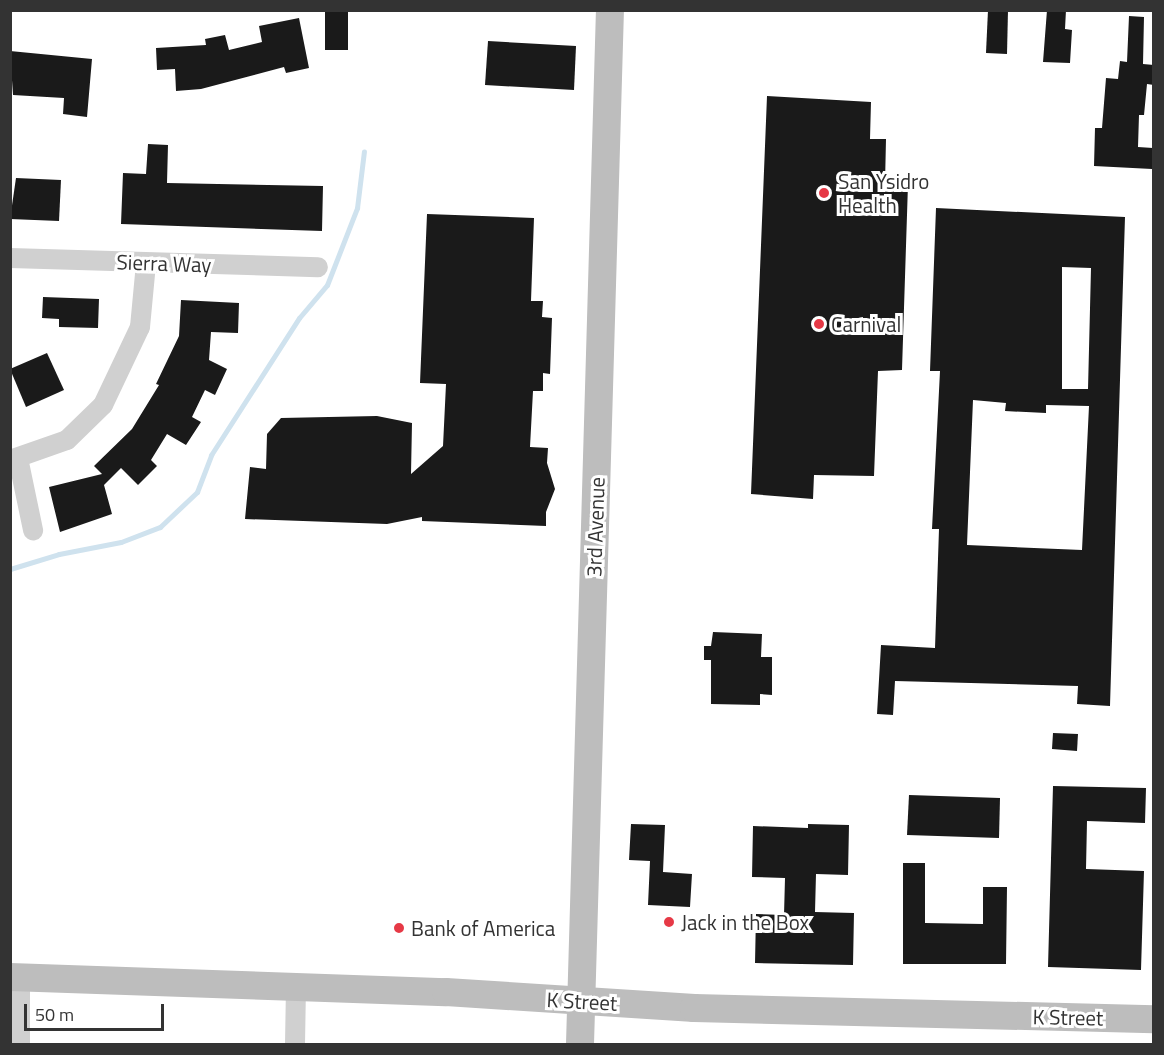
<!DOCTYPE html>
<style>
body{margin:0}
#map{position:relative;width:1164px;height:1055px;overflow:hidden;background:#fff;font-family:"Titillium Web",sans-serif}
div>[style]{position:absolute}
.stream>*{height:5px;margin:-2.5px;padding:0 2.5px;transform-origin:2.5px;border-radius:2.5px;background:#cfe2ee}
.building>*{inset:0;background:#1a1a1a}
.street>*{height:20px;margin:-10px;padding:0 10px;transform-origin:10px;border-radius:10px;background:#d0d0d0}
.secondary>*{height:28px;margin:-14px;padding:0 14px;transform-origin:14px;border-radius:14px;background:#bdbdbd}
.dots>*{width:16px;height:16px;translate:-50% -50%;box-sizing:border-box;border:3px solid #fff;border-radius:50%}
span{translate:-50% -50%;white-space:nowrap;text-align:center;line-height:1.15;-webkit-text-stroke:6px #fff;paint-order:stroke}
.poi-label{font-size:21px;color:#333}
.left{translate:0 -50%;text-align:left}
.street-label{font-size:21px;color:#333}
.frame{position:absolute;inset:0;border:12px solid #333;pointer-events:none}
.scale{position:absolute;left:24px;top:1004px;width:140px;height:27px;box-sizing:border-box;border:3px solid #333;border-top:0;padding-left:8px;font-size:18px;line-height:21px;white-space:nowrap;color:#333;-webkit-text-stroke:4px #fff;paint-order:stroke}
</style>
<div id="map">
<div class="stream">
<div style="left:10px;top:569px;width:51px;rotate:-17deg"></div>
<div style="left:59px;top:554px;width:63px;rotate:-11deg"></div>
<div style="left:121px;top:542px;width:42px;rotate:-21deg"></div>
<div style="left:160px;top:527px;width:51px;rotate:-43.4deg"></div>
<div style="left:197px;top:492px;width:40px;rotate:-69deg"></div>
<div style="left:211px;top:455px;width:163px;rotate:-57.3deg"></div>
<div style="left:299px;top:318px;width:43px;rotate:-49.7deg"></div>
<div style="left:327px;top:285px;width:83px;rotate:-68.7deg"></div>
<div style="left:357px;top:208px;width:57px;rotate:-83deg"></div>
</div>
<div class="building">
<div style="clip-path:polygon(325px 10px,348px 10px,348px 50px,325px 50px)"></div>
<div style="clip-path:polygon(988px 10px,1008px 10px,1007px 54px,986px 53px)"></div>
<div style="clip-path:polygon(1047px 10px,1066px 10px,1065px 29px,1072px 30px,1070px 63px,1043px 62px)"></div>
<div style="clip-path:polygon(1129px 16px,1144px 17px,1143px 64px,1154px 65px,1154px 85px,1147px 84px,1144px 115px,1139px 115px,1138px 147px,1153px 148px,1152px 169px,1094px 166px,1095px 128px,1102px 128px,1106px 78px,1118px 79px,1120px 61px,1127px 62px)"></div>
<div style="clip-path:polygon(299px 18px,309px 68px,286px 73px,284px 67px,201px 89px,176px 91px,175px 69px,157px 70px,156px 48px,206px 45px,205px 39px,225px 35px,229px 50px,262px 42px,259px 26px)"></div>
<div style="clip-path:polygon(488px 41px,576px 46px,574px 90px,485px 85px)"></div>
<div style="clip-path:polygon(10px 51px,92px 59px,87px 117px,63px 114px,64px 98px,13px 95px)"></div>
<div style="clip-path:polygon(767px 96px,871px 102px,870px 139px,886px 139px,885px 184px,908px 184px,902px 370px,878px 371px,874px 476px,814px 475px,813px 499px,751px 494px)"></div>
<div style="clip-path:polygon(148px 144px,168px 145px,167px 183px,323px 186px,322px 231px,121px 224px,123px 173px,146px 174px)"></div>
<div style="clip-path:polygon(16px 178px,61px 180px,59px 221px,10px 219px)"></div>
<div style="clip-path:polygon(evenodd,936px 208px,1125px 217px,1110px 706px,1077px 704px,1078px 686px,895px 681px,893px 715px,877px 714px,881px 645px,935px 648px,939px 529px,932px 529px,940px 371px,930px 371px,936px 208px,1062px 267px,1091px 268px,1088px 389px,1062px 389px,1062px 267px,936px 208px,973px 400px,1006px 403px,1005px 411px,1046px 413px,1046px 405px,1089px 406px,1082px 550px,967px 545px,973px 400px)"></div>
<div style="clip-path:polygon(427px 214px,534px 218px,531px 301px,543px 301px,542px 317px,552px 318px,550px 374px,543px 373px,543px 391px,533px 391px,530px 447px,548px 448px,547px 463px,555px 489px,546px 512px,546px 526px,422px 521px,422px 517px,387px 524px,245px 519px,250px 467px,266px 469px,267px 434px,281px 418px,377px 416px,412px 423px,411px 474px,443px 446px,446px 384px,420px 383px)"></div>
<div style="clip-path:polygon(43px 297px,99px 299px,98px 328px,59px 327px,59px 319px,42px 318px)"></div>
<div style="clip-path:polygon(181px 300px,239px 303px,238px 333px,211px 332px,209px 360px,227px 369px,215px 395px,205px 390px,192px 417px,201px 422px,186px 445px,167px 434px,151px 460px,157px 466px,138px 485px,121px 468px,104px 485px,112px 514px,60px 532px,49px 487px,102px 474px,94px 466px,132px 429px,159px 385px,156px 384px,179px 336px)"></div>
<div style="clip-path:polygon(47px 353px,64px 390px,26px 407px,10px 369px)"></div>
<div style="clip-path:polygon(713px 632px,762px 634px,761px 657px,772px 657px,772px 695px,760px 694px,760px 705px,711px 704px,711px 660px,704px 660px,704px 646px,711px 646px)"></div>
<div style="clip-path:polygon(1053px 733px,1078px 734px,1077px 751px,1052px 749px)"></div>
<div style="clip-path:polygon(1053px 786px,1146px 788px,1145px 823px,1087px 821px,1086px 869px,1144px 871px,1141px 970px,1048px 967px)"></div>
<div style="clip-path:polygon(909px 795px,1000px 798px,999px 838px,907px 835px)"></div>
<div style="clip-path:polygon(631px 824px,665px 825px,663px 872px,692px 874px,690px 907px,648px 905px,650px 861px,629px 860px)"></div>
<div style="clip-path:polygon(808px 824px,849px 825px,848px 875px,816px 874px,815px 912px,854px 913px,853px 965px,755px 963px,756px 914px,784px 915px,785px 878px,752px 877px,753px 826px,808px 828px)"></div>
<div style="clip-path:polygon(903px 863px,925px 863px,925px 923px,983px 924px,983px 887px,1007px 887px,1006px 964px,903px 964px)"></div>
</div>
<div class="street">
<div style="left:10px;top:258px;width:308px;rotate:1.7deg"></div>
<div style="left:18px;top:458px;width:74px;rotate:78.2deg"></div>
<div style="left:10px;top:460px;width:60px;rotate:-19.3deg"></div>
<div style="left:67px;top:440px;width:50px;rotate:-44.2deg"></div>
<div style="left:103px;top:405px;width:86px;rotate:-64.6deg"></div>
<div style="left:140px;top:327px;width:64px;rotate:-84.6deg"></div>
<div style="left:20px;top:1044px;width:67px;rotate:-90deg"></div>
<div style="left:295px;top:1044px;width:58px;rotate:-89deg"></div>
</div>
<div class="secondary">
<div style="left:10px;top:977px;width:436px;rotate:2deg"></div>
<div style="left:446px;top:992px;width:249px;rotate:3.7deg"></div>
<div style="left:694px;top:1008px;width:460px;rotate:1.4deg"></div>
<div style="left:580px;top:1044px;width:1034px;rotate:-88.34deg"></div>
</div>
<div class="dots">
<div style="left:824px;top:193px;background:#e63946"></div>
<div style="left:819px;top:324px;background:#e63946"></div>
<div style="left:669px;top:922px;background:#e63946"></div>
<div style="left:399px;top:928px;background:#e63946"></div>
</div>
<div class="poi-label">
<span class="left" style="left:838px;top:193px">San Ysidro<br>Health</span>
<span class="left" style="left:831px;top:324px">Carnival</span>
<span class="left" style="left:681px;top:922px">Jack in the Box</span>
<span class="left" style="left:411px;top:928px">Bank of America</span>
</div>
<div class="street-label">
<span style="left:164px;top:263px;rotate:2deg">Sierra Way</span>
<span style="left:595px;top:527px;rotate:-88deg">3rd Avenue</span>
<span style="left:582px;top:1001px;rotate:3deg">K Street</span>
<span style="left:1068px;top:1017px;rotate:1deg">K Street</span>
</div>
<div class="frame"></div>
<div class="scale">50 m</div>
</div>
